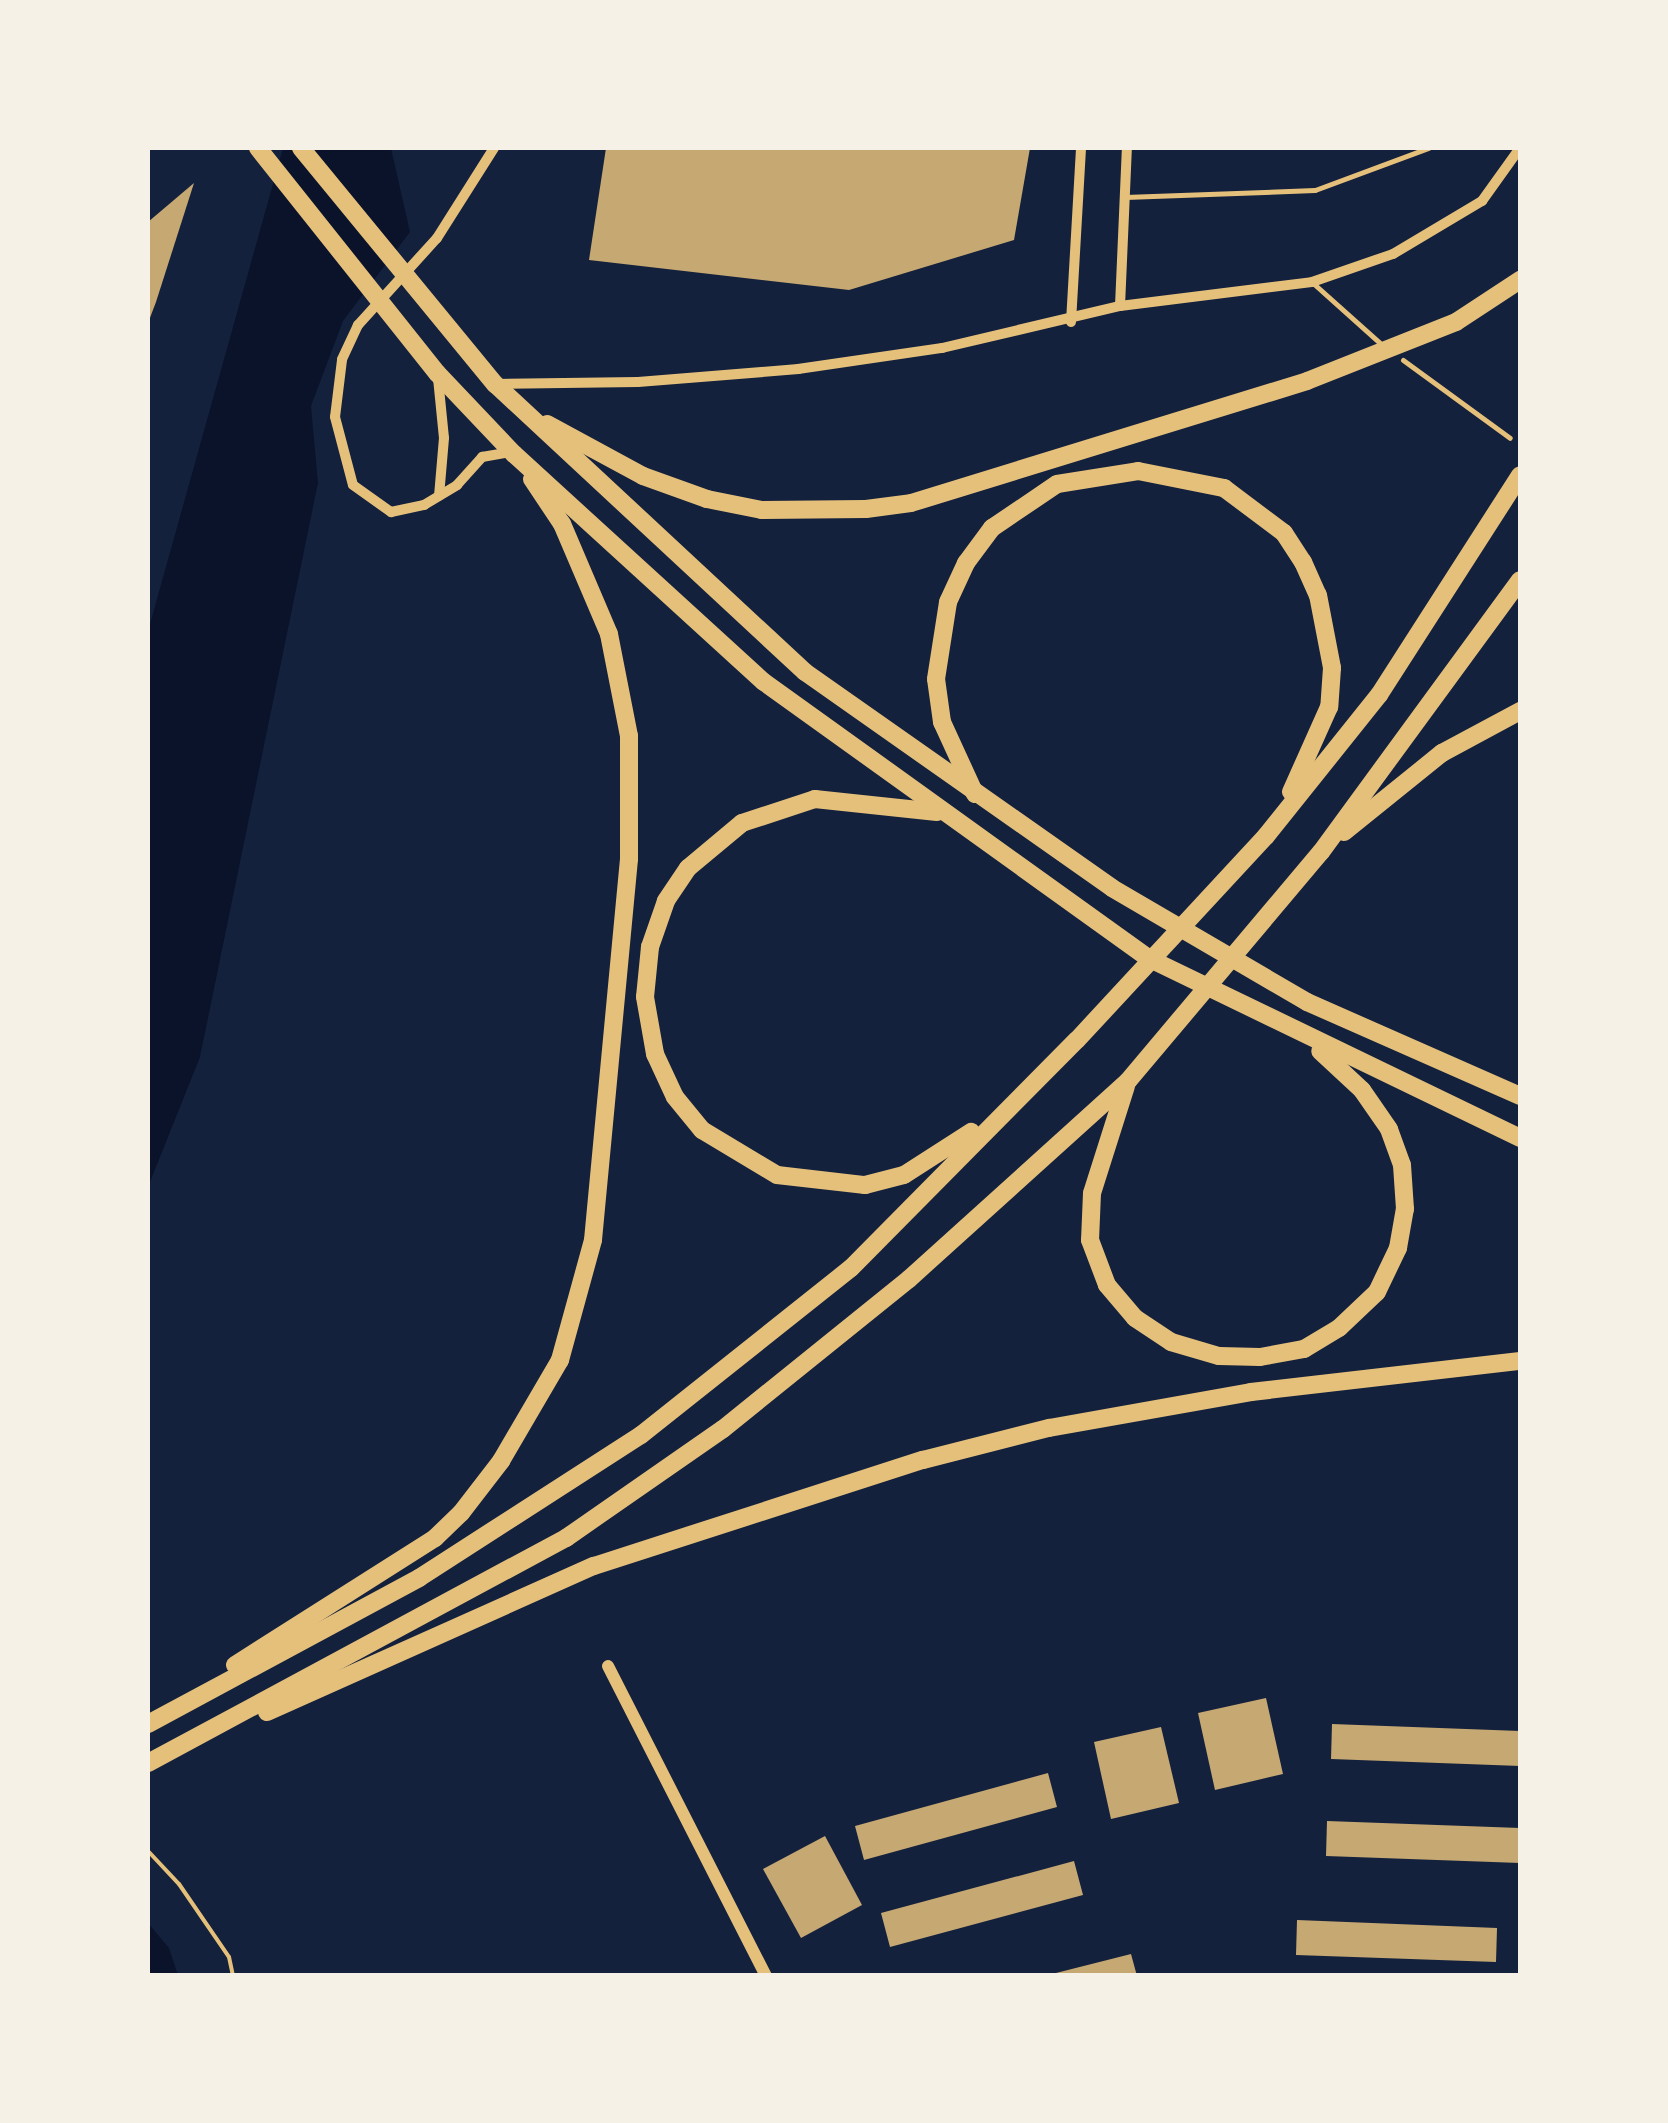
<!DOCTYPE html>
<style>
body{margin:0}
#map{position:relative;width:1668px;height:2123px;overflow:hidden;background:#14213d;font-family:"Noto Serif",serif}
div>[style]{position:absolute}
.water>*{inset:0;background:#0b132b}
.building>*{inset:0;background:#c6a872}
.path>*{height:4px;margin:-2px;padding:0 2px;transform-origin:2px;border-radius:2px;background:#e5c07b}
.service>*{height:5px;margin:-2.5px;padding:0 2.5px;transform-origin:2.5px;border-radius:2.5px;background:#e5c07b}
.minor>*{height:10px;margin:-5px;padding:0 5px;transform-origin:5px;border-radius:5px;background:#e5c07b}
.tertiary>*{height:12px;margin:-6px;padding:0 6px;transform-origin:6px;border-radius:6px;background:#e5c07b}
.trunk>*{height:18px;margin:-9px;padding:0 9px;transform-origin:9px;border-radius:9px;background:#e5c07b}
span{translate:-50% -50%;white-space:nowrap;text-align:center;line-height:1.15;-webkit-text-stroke:10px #f6f1e7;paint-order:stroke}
.frame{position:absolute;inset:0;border:150px solid #f6f1e7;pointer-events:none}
</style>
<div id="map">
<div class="water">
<div style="clip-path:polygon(283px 148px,391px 148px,410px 232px,343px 321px,311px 406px,318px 483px,200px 1057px,148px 1187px,148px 631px)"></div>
<div style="clip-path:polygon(148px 1923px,169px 1948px,178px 1975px,148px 1975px)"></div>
</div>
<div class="building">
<div style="clip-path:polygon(606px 148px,1030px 148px,1014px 240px,849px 290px,589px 260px)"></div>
<div style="clip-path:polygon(194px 183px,156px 302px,148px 323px,148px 222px)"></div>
<div style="clip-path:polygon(1266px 1698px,1283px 1774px,1215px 1790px,1198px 1713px)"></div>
<div style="clip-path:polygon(1332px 1724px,1520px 1731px,1520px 1766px,1331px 1759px)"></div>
<div style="clip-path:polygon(1161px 1727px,1179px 1803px,1111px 1819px,1094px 1742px)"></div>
<div style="clip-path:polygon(1048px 1773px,1057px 1807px,864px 1860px,855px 1826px)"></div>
<div style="clip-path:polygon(1327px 1821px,1520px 1828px,1520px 1863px,1326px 1856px)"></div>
<div style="clip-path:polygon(825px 1836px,862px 1905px,801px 1938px,763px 1869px)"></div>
<div style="clip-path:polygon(1074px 1861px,1083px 1895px,890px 1947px,881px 1913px)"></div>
<div style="clip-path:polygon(1297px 1920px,1497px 1928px,1496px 1962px,1296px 1955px)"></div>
<div style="clip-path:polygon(1131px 1954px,1137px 1976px,1052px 1976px,1052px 1974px)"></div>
</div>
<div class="path">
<div style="left:148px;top:1851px;width:45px;rotate:46.8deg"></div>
<div style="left:179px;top:1884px;width:88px;rotate:55.6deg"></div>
<div style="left:229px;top:1957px;width:19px;rotate:78deg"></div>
</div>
<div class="service">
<div style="left:1125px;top:197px;width:190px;rotate:-2.1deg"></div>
<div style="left:1315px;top:190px;width:121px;rotate:-20.4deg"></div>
<div style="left:1314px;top:284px;width:89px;rotate:41.8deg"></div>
<div style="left:1403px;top:360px;width:132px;rotate:36.1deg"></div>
</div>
<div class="minor">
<div style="left:494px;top:148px;width:107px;rotate:122.3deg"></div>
<div style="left:437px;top:238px;width:118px;rotate:132.2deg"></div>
<div style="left:358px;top:325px;width:38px;rotate:115deg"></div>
<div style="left:342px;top:360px;width:57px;rotate:97deg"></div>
<div style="left:335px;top:417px;width:70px;rotate:75.2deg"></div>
<div style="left:353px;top:485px;width:47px;rotate:35.4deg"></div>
<div style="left:391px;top:512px;width:34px;rotate:-12deg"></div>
<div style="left:424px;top:505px;width:39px;rotate:-31deg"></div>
<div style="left:457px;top:485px;width:38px;rotate:-48deg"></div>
<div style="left:482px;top:457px;width:27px;rotate:-10deg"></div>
<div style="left:1120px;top:306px;width:158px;rotate:-87.5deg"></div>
<div style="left:1071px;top:322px;width:174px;rotate:-86.7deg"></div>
<div style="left:438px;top:378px;width:60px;rotate:84.3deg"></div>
<div style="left:444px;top:438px;width:58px;rotate:94.9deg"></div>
<div style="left:496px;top:384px;width:142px;rotate:-0.8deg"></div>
<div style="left:638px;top:382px;width:161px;rotate:-4.6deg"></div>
<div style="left:798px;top:369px;width:146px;rotate:-8.3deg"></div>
<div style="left:942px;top:348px;width:183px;rotate:-13.3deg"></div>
<div style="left:1120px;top:306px;width:193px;rotate:-7.1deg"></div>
<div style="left:1312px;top:282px;width:86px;rotate:-19.1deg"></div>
<div style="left:1393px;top:254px;width:104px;rotate:-30.8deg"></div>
<div style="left:1482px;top:201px;width:65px;rotate:-54.4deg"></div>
</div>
<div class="tertiary">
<div style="left:608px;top:1666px;width:348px;rotate:63deg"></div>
</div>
<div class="trunk">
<div style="left:258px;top:148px;width:288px;rotate:51.5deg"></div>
<div style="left:437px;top:373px;width:112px;rotate:46.5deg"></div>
<div style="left:514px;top:454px;width:338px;rotate:42.4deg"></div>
<div style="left:764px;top:682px;width:475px;rotate:35.7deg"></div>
<div style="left:1150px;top:959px;width:411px;rotate:25.8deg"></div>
<div style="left:301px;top:148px;width:306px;rotate:50.6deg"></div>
<div style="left:495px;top:384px;width:423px;rotate:42.9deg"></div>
<div style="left:805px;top:672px;width:375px;rotate:35.1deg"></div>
<div style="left:1112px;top:888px;width:226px;rotate:30.3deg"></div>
<div style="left:1307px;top:1002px;width:233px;rotate:23.8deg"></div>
<div style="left:547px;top:424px;width:109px;rotate:28.4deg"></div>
<div style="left:643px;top:476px;width:68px;rotate:19.8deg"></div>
<div style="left:707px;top:499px;width:56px;rotate:11.3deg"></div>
<div style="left:762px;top:510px;width:104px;rotate:-0.6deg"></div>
<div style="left:866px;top:509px;width:45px;rotate:-7.6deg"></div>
<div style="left:911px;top:503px;width:414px;rotate:-17.1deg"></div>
<div style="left:1307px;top:381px;width:160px;rotate:-21.6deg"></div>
<div style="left:1456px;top:322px;width:77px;rotate:-33.3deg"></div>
<div style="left:975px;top:794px;width:79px;rotate:-114.6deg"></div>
<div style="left:942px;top:722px;width:43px;rotate:-97.9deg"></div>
<div style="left:936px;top:679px;width:78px;rotate:-81.1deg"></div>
<div style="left:948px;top:602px;width:43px;rotate:-65.2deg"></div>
<div style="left:966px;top:563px;width:44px;rotate:-53.4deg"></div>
<div style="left:992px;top:528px;width:78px;rotate:-34.1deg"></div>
<div style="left:1057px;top:484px;width:82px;rotate:-9.1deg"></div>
<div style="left:1138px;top:471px;width:88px;rotate:11.2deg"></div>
<div style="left:1224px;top:488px;width:75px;rotate:36.9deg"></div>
<div style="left:1284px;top:533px;width:35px;rotate:57deg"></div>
<div style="left:1303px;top:562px;width:36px;rotate:66deg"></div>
<div style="left:1318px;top:595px;width:74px;rotate:79.1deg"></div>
<div style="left:1332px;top:668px;width:39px;rotate:94deg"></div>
<div style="left:1329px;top:707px;width:93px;rotate:114.1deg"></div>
<div style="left:937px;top:812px;width:123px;rotate:-173.9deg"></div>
<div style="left:815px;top:799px;width:77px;rotate:161.8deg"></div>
<div style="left:742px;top:823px;width:70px;rotate:140.2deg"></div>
<div style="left:688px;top:868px;width:40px;rotate:124deg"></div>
<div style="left:666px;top:901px;width:49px;rotate:109.2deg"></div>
<div style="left:650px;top:947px;width:50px;rotate:95.7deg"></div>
<div style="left:645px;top:997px;width:58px;rotate:80deg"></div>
<div style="left:655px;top:1054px;width:47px;rotate:65.1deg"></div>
<div style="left:675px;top:1097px;width:43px;rotate:50.7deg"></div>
<div style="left:702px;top:1130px;width:87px;rotate:31deg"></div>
<div style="left:777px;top:1175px;width:89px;rotate:6.5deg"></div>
<div style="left:865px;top:1185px;width:40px;rotate:-14.4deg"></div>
<div style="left:904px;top:1175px;width:80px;rotate:-32.7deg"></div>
<div style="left:1344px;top:832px;width:126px;rotate:-38.9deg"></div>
<div style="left:1442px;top:753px;width:89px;rotate:-28.3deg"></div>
<div style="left:1126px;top:1086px;width:112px;rotate:107.6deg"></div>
<div style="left:1092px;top:1193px;width:47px;rotate:92.4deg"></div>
<div style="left:1090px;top:1240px;width:48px;rotate:69.3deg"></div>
<div style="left:1107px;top:1285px;width:43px;rotate:49.7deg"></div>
<div style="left:1135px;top:1318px;width:43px;rotate:33.7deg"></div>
<div style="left:1171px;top:1342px;width:50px;rotate:16.3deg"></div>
<div style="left:1219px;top:1356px;width:41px;rotate:1.4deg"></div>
<div style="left:1260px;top:1357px;width:45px;rotate:-10.3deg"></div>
<div style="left:1304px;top:1349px;width:41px;rotate:-31deg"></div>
<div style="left:1339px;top:1328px;width:52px;rotate:-43.5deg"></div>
<div style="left:1377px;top:1292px;width:49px;rotate:-64.5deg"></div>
<div style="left:1398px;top:1248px;width:40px;rotate:-80deg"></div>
<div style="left:1405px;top:1209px;width:44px;rotate:-93.9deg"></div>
<div style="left:1402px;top:1165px;width:38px;rotate:-110deg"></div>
<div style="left:1389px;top:1129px;width:47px;rotate:-124.7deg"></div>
<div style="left:1362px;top:1090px;width:57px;rotate:-137.1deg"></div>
<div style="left:235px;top:1665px;width:237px;rotate:-32.4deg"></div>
<div style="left:435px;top:1538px;width:36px;rotate:-44deg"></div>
<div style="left:461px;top:1513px;width:66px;rotate:-52.4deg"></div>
<div style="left:501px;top:1461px;width:117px;rotate:-59.7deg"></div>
<div style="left:560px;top:1360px;width:124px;rotate:-74.6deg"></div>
<div style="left:593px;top:1240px;width:383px;rotate:-84.6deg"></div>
<div style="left:629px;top:859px;width:123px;rotate:-90deg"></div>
<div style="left:629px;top:736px;width:104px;rotate:-101.1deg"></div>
<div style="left:609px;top:634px;width:120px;rotate:-113.1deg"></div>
<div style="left:562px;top:524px;width:54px;rotate:-123.7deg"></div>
<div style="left:267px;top:1712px;width:358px;rotate:-24.1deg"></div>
<div style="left:594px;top:1566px;width:346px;rotate:-17.9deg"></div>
<div style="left:923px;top:1460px;width:130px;rotate:-14.3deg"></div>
<div style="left:1049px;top:1428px;width:205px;rotate:-10.1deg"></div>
<div style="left:1251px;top:1392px;width:271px;rotate:-6.6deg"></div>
<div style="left:148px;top:1724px;width:308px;rotate:-28.3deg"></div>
<div style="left:419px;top:1578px;width:264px;rotate:-32.8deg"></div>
<div style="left:641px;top:1435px;width:268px;rotate:-38.5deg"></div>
<div style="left:851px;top:1268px;width:321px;rotate:-45.3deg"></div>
<div style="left:1077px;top:1040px;width:278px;rotate:-47.2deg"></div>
<div style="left:1266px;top:836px;width:181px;rotate:-51.3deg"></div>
<div style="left:1379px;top:695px;width:261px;rotate:-57.3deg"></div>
<div style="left:148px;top:1763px;width:475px;rotate:-28.3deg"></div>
<div style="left:566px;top:1538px;width:191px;rotate:-34.8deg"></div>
<div style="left:723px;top:1429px;width:239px;rotate:-38.9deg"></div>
<div style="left:909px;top:1279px;width:295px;rotate:-42.1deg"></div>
<div style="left:1128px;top:1081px;width:299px;rotate:-49.9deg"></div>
<div style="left:1321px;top:852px;width:337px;rotate:-53.8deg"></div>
</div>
<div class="frame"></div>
</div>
